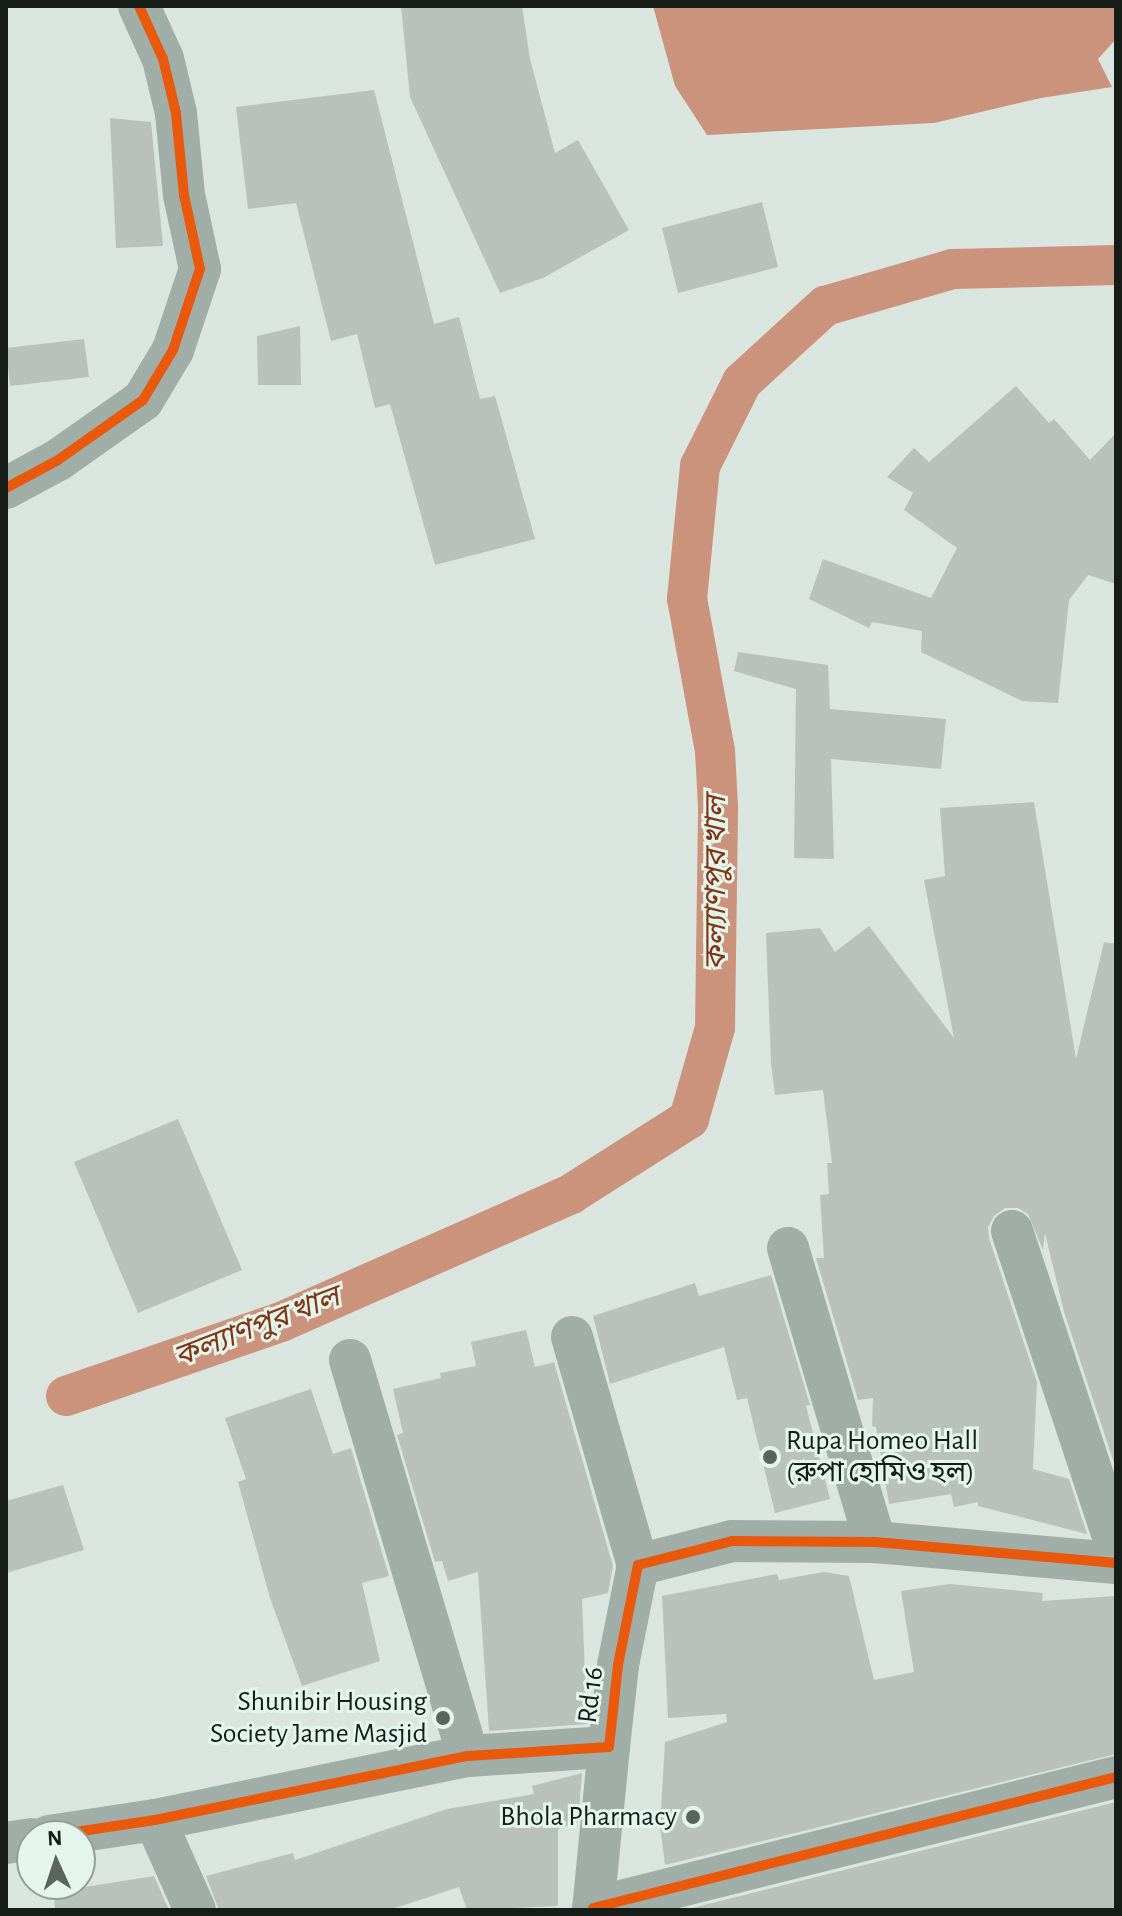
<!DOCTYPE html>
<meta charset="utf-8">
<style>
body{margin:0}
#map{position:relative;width:1122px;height:1916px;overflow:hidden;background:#dae5df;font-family:"Alegreya Sans","Noto Sans Bengali",sans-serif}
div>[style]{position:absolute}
.water>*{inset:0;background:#cb937c}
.canal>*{height:40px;margin:-20px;padding:0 20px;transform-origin:20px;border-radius:20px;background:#cb937c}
.building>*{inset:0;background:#b9c1bd}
.minor>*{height:42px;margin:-21px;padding:0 21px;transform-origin:21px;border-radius:21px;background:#a1aea8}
.cycleway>*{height:10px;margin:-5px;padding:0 5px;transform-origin:5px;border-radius:5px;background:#e8590c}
.dots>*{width:22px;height:22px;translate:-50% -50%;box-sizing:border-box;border:4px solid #e4f6ec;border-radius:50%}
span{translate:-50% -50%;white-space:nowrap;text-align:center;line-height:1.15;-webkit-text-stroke:6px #e4f6ec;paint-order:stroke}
.poi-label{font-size:28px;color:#161d19}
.left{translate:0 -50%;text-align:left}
.right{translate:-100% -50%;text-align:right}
.street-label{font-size:28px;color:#161d19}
.water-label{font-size:30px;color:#823415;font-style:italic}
.frame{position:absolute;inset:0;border:8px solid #161d19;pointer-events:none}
.north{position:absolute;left:16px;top:1820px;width:80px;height:80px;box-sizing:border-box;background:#e4f6ec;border:2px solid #929f98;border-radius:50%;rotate:357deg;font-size:22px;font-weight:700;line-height:32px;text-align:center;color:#161d19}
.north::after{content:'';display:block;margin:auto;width:28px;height:36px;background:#5b635e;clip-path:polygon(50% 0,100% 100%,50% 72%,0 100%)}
</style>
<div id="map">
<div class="water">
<div style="clip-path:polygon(653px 6px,1116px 6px,1116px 39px,1098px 59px,1112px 87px,1041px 98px,934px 123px,707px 135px,675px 86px)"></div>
</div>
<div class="canal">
<div style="left:66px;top:1396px;width:227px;rotate:-19deg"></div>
<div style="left:281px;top:1322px;width:317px;rotate:-23.8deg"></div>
<div style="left:571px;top:1194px;width:140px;rotate:-32.4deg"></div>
<div style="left:689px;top:1119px;width:95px;rotate:-74.1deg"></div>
<div style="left:715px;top:1028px;width:222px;rotate:-89.2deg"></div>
<div style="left:718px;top:806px;width:55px;rotate:-93.1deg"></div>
<div style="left:715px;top:751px;width:155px;rotate:-100.4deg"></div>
<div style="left:687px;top:599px;width:134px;rotate:-84.4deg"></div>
<div style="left:700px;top:466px;width:94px;rotate:-63.4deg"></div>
<div style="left:742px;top:382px;width:113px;rotate:-42.5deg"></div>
<div style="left:825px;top:306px;width:132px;rotate:-16.2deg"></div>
<div style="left:952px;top:269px;width:164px;rotate:-1.4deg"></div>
</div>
<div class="building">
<div style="clip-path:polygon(401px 6px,522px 6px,530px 59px,555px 153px,578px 140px,629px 230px,543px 278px,500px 293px,410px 97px)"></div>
<div style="clip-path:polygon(374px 90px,434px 324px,459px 317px,480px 399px,495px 396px,535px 539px,435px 565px,390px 404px,375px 408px,357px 334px,331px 341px,296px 203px,248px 209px,236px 107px)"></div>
<div style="clip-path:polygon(110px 118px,151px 122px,163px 246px,116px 248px)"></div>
<div style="clip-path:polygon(762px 202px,778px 267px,678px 293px,662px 228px)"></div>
<div style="clip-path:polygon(300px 326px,301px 385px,258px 385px,257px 336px)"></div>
<div style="clip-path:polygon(84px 339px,89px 377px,10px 386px,6px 348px)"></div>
<div style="clip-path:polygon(1016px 386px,1049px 423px,1054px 419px,1090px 460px,1116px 433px,1116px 584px,1088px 575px,1069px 600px,1058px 703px,1022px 701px,921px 652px,922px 631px,872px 622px,869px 628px,809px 599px,823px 559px,931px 598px,957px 548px,904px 510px,913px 493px,887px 477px,914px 448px,929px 462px)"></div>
<div style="clip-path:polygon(738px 652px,828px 665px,830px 709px,946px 719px,941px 769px,831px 759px,834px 859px,794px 858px,796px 689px,734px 671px)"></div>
<div style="clip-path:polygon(1034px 802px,1076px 1059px,1104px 942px,1116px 944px,1116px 1469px,1064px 1312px,1045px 1233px,1043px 1250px,1028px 1214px,1018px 1208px,1005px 1208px,994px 1216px,988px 1227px,989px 1238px,1037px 1382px,1033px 1469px,1069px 1479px,1087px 1534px,978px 1506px,978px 1502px,954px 1507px,951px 1494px,889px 1504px,876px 1427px,872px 1426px,873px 1398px,858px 1400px,816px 1258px,824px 1258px,820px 1195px,829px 1194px,827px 1163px,832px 1163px,823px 1090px,775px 1095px,771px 1063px,766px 933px,820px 928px,835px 952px,869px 926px,954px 1038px,924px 880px,945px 876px,940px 808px)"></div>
<div style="clip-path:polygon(178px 1119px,242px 1270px,138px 1313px,74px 1162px)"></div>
<div style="clip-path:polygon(771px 1275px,810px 1405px,806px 1406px,830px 1499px,775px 1513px,747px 1398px,737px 1400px,724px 1347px,610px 1384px,593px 1316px,695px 1283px,699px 1296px)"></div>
<div style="clip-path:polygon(526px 1330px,535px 1367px,554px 1362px,613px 1566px,608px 1593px,582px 1599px,587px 1724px,489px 1731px,478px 1572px,448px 1581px,442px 1561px,435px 1562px,397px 1435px,403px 1433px,393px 1389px,441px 1378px,440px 1373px,476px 1366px,471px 1342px)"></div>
<div style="clip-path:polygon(311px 1389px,333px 1454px,351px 1448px,389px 1576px,362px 1583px,380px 1661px,302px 1686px,270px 1598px,238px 1482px,246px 1479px,225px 1418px)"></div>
<div style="clip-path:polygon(63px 1485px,84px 1550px,6px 1573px,6px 1501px)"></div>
<div style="clip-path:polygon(824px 1572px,849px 1576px,874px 1680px,914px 1672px,901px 1591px,950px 1584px,1043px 1593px,1042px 1601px,1116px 1596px,1116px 1754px,665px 1865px,660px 1826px,665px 1742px,727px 1722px,726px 1714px,668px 1718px,662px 1596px,777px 1574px,779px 1580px)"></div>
<div style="clip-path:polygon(582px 1773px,578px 1822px,558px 1829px,558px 1906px,467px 1910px,459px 1887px,389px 1910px,219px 1910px,206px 1876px,293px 1853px,295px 1860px,447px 1809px,534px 1794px,532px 1786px)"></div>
<div style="clip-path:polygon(1116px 1802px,1116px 1910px,684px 1910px)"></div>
<div style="clip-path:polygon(154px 1876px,169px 1910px,55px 1910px,54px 1892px)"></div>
</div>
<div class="minor">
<div style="left:6px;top:488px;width:59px;rotate:-28.3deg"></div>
<div style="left:58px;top:460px;width:104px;rotate:-35.2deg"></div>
<div style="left:143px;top:400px;width:58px;rotate:-59deg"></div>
<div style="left:173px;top:350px;width:85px;rotate:-71.6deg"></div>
<div style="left:200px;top:269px;width:76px;rotate:-102.2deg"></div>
<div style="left:184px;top:195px;width:82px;rotate:-95.6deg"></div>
<div style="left:176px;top:113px;width:56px;rotate:-103.5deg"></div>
<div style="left:163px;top:59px;width:58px;rotate:-114.4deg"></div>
<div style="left:1012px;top:1231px;width:331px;rotate:71.7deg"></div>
<div style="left:788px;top:1248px;width:307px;rotate:73.5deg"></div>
<div style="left:572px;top:1337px;width:237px;rotate:73.9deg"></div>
<div style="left:350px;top:1360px;width:413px;rotate:73.4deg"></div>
<div style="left:155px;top:1820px;width:98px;rotate:66deg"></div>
<div style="left:49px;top:1836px;width:107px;rotate:-8.6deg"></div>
<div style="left:155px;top:1820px;width:319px;rotate:-11.6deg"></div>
<div style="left:468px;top:1756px;width:141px;rotate:-3.7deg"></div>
<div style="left:609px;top:1747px;width:82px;rotate:-83.7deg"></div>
<div style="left:618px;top:1665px;width:102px;rotate:-78.7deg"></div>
<div style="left:638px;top:1565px;width:97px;rotate:-14.3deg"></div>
<div style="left:732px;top:1541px;width:143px;rotate:0.4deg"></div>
<div style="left:875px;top:1542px;width:242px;rotate:5deg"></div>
<div style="left:6px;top:1843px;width:26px;rotate:-9deg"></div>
<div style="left:593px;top:1908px;width:539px;rotate:-14.06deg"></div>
<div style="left:593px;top:1910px;width:164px;rotate:-84.4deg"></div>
</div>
<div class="cycleway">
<div style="left:6px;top:488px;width:59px;rotate:-28.3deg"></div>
<div style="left:58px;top:460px;width:104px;rotate:-35.2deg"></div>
<div style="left:143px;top:400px;width:58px;rotate:-59deg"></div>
<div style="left:173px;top:350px;width:85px;rotate:-71.6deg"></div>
<div style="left:200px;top:269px;width:76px;rotate:-102.2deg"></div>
<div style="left:184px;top:195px;width:82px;rotate:-95.6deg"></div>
<div style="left:176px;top:113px;width:56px;rotate:-103.5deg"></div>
<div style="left:163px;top:59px;width:58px;rotate:-114.4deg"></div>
<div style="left:49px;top:1836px;width:107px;rotate:-8.6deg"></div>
<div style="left:155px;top:1820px;width:319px;rotate:-11.6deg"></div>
<div style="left:468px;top:1756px;width:141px;rotate:-3.7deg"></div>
<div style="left:609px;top:1747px;width:82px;rotate:-83.7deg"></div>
<div style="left:618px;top:1665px;width:102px;rotate:-78.7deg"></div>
<div style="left:638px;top:1565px;width:97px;rotate:-14.3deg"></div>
<div style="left:732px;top:1541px;width:143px;rotate:0.4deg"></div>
<div style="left:875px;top:1542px;width:242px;rotate:5deg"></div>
<div style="left:593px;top:1908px;width:539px;rotate:-14.06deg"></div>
</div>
<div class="dots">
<div style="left:770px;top:1457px;background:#5b635e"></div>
<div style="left:443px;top:1718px;background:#5b635e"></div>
<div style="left:693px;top:1817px;background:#5b635e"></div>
</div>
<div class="poi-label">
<span class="left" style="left:786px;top:1457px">Rupa Homeo Hall<br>(রুপা হোমিও হল)</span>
<span class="right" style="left:427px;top:1718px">Shunibir Housing<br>Society Jame Masjid</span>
<span class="right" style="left:677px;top:1817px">Bhola Pharmacy</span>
</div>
<div class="street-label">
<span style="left:591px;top:1695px;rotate:-83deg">Rd 16</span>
</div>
<div class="water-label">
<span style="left:716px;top:883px;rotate:-90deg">কল্যাণপুর খাল</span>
<span style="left:257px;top:1327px;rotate:-21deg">কল্যাণপুর খাল</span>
</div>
<div class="frame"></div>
<div class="north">N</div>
</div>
